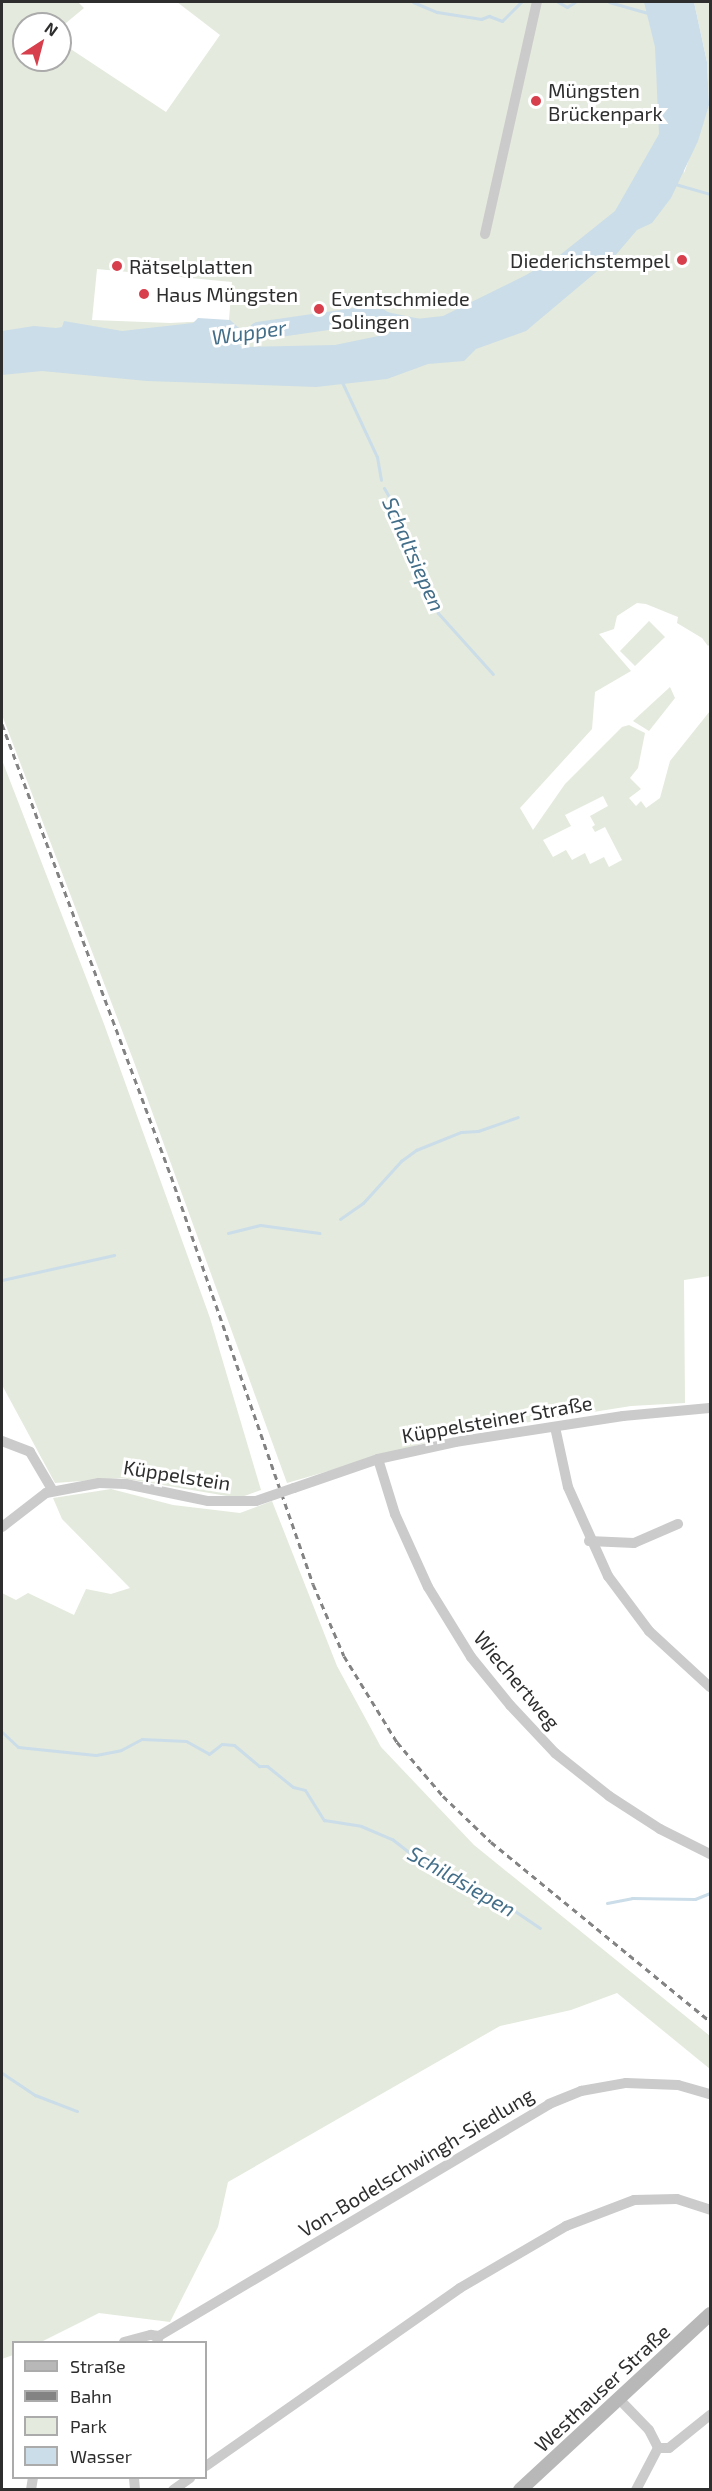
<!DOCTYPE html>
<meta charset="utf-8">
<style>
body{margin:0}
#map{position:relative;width:712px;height:2491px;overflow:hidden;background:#fff;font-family:"Exo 2",sans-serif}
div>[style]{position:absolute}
.green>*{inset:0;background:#e4eadd}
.water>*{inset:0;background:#cbdde8}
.stream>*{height:3px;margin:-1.5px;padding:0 1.5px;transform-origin:1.5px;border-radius:1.5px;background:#cbdde8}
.river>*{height:18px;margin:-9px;padding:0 9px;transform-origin:9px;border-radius:9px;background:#cbdde8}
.street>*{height:10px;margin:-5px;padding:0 5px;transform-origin:5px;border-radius:5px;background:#cbcbcb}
.secondary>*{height:14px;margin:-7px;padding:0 7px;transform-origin:7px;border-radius:7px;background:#b8b8b8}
.rail>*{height:3px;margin-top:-1.5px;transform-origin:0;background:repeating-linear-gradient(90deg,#838383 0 6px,transparent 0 10.5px)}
.street-bridge>*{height:10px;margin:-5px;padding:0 5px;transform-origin:5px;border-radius:5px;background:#cbcbcb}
.dots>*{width:16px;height:16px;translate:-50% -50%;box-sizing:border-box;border:3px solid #fff;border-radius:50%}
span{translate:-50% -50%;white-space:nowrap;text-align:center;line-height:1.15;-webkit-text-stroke:6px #fff;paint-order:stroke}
.poi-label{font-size:20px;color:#2e2e2e}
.left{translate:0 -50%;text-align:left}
.right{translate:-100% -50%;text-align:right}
.street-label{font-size:20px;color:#2e2e2e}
.water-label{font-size:21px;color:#436e89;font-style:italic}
.frame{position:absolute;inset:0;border:3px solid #2e2e2e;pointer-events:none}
.legend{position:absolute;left:12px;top:2341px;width:195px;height:138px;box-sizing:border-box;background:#fff;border:2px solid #ababab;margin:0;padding:8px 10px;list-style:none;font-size:18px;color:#2e2e2e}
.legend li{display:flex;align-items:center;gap:12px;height:30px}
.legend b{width:30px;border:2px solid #ababab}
.north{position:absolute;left:12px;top:12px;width:60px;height:60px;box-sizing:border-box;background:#fff;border:2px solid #ababab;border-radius:50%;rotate:36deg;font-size:16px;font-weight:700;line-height:24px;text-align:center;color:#2e2e2e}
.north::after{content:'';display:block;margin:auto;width:21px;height:27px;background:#d63f4b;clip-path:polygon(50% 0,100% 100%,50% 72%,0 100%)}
</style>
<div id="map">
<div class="green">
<div style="clip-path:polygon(evenodd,2px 2px,78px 2px,84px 8px,60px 28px,60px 24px,24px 24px,24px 60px,60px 60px,60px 42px,166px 112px,220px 35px,177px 2px,659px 2px,684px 173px,709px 105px,707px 62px,694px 2px,710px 2px,710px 644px,708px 646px,702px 638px,677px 623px,678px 617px,646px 604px,637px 603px,617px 616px,614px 629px,599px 634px,631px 671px,595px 692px,592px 729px,520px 808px,533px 830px,565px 784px,622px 727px,629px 725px,645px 733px,638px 768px,630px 778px,641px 789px,629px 798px,636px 806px,641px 801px,646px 808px,660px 798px,670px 761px,710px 711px,710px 1276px,684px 1280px,685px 1403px,631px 1406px,460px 1433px,287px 1483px,134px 1062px,2px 715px,2px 2px,97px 269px,232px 282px,229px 320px,170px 323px,92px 320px,97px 269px,2px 2px,603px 796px,608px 806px,590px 816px,595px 825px,592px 827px,595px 832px,605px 827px,622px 860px,609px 867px,604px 857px,590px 864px,585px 853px,572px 860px,566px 850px,553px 857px,543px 840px,571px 826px,565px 815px,603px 796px)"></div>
<div style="clip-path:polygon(649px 621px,665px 637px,635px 666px,620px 651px)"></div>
<div style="clip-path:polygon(670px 687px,675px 698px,649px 731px,633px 721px)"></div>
<div style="clip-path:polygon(2px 760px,104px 1024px,210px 1318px,261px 1490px,239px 1498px,121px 1478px,55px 1483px,2px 1385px)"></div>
<div style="clip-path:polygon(111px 1489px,173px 1505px,240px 1513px,272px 1501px,337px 1666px,381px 1747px,474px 1845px,710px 2036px,710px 2069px,617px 1993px,571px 2010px,500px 2026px,228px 2182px,218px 2227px,170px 2322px,99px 2313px,41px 2342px,14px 2342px,13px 2355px,2px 2359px,2px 1593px,16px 1600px,28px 1593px,74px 1615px,86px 1589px,111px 1594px,130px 1588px,62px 1519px,53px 1498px)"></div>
</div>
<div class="water">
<div style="clip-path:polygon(644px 2px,694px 2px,707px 62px,709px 105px,698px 141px,671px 198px,652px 223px,637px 230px,614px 257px,526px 331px,476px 349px,464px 361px,428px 364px,387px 379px,316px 387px,147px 381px,42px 371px,2px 375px,2px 331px,34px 326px,56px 328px,62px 327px,64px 321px,122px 331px,193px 323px,198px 318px,230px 320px,239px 328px,281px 327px,283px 333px,239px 345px,242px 347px,335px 345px,388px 334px,397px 323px,407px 320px,443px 316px,526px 275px,560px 255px,615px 211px,659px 134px,655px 47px)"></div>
<div style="clip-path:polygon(383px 309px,398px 318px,390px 327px,354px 322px,356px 310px)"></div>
</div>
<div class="stream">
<div style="left:413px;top:2px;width:26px;rotate:23deg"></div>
<div style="left:437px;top:12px;width:45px;rotate:9deg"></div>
<div style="left:481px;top:19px;width:9px;rotate:-21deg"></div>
<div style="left:489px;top:16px;width:14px;rotate:21deg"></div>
<div style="left:502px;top:21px;width:27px;rotate:-45deg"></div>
<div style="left:558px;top:2px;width:10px;rotate:29deg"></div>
<div style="left:567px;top:7px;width:9px;rotate:-32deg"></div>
<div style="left:609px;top:2px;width:44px;rotate:15.9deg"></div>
<div style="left:675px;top:184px;width:36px;rotate:16deg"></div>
<div style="left:342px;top:382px;width:83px;rotate:65deg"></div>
<div style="left:377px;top:457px;width:23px;rotate:80deg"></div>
<div style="left:384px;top:488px;width:32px;rotate:60deg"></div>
<div style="left:400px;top:516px;width:104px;rotate:68.6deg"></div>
<div style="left:438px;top:613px;width:82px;rotate:48deg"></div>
<div style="left:340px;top:1219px;width:28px;rotate:-35deg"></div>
<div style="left:363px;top:1203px;width:57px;rotate:-47.9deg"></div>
<div style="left:401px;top:1161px;width:19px;rotate:-36deg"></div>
<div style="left:416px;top:1150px;width:48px;rotate:-21.8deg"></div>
<div style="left:461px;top:1132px;width:17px;rotate:-3deg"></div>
<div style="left:478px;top:1131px;width:42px;rotate:-19.3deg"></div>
<div style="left:228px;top:1233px;width:33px;rotate:-14deg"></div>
<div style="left:260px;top:1225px;width:60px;rotate:7.7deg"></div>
<div style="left:2px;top:1280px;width:115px;rotate:-12.6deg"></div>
<div style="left:2px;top:1732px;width:22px;rotate:43deg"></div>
<div style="left:18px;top:1747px;width:78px;rotate:5.9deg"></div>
<div style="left:96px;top:1755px;width:25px;rotate:-11deg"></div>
<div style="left:121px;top:1750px;width:24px;rotate:-28deg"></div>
<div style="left:142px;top:1739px;width:44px;rotate:2.6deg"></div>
<div style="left:186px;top:1741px;width:26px;rotate:29deg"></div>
<div style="left:209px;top:1754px;width:16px;rotate:-38deg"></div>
<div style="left:222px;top:1744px;width:12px;rotate:5deg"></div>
<div style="left:234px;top:1745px;width:33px;rotate:40deg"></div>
<div style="left:259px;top:1766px;width:8px"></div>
<div style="left:267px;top:1766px;width:33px;rotate:39deg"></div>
<div style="left:293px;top:1787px;width:12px;rotate:14deg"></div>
<div style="left:305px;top:1790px;width:36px;rotate:58deg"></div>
<div style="left:324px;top:1820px;width:37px;rotate:9deg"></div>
<div style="left:361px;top:1826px;width:34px;rotate:23deg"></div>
<div style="left:392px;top:1839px;width:39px;rotate:38deg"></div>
<div style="left:423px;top:1863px;width:39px;rotate:29deg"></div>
<div style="left:457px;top:1882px;width:19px;rotate:9deg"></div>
<div style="left:476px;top:1885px;width:77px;rotate:33.9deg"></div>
<div style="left:607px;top:1903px;width:25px;rotate:-11deg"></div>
<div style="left:632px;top:1898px;width:63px;rotate:0.9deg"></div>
<div style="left:695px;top:1899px;width:16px;rotate:-22deg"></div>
<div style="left:2px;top:2073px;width:40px;rotate:34deg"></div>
<div style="left:35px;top:2095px;width:45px;rotate:20.9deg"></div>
</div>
<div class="river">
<div style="left:258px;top:331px;width:105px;rotate:-8.2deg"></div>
<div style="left:362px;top:316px;width:59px;rotate:11.7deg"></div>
</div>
<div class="street">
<div style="left:485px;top:234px;width:238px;rotate:-77.4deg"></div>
<div style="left:555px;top:1427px;width:61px;rotate:77.8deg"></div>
<div style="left:568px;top:1487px;width:98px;rotate:65.8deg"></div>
<div style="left:608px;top:1576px;width:69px;rotate:53.3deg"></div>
<div style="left:649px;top:1631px;width:83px;rotate:42.6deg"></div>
<div style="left:2px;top:1441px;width:30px;rotate:21deg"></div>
<div style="left:30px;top:1452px;width:45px;rotate:59.5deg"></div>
<div style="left:378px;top:1459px;width:58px;rotate:72.8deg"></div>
<div style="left:395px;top:1514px;width:80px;rotate:65.7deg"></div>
<div style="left:428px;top:1587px;width:82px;rotate:58.4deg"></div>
<div style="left:471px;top:1657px;width:62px;rotate:50.9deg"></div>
<div style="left:510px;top:1705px;width:66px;rotate:46.8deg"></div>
<div style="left:555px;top:1753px;width:69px;rotate:38.5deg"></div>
<div style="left:609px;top:1796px;width:61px;rotate:32.9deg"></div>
<div style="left:660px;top:1829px;width:56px;rotate:26.6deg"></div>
<div style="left:294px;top:1488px;width:89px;rotate:-19deg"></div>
<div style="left:378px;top:1459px;width:79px;rotate:-12.4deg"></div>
<div style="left:455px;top:1442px;width:170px;rotate:-8.8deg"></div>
<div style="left:623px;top:1416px;width:87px;rotate:-5.3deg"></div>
<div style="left:2px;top:1527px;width:56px;rotate:-37.7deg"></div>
<div style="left:46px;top:1493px;width:54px;rotate:-10.7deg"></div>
<div style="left:99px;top:1483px;width:27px;rotate:2deg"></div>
<div style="left:126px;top:1484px;width:84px;rotate:11.7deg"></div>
<div style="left:208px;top:1501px;width:48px"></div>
<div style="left:589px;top:1541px;width:45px;rotate:2.5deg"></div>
<div style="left:634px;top:1543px;width:48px;rotate:-23.4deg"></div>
<div style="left:159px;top:2336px;width:454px;rotate:-30.7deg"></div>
<div style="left:549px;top:2104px;width:35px;rotate:-22deg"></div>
<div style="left:581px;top:2091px;width:46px;rotate:-10.1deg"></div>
<div style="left:626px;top:2083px;width:52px;rotate:2.2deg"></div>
<div style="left:678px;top:2085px;width:33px;rotate:16deg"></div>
<div style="left:124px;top:2342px;width:28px;rotate:-15deg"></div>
<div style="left:151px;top:2335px;width:8px;rotate:7deg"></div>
<div style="left:159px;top:2336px;width:6px;rotate:108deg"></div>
<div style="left:619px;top:2399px;width:43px;rotate:45.9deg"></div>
<div style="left:649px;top:2430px;width:20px;rotate:63deg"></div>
<div style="left:658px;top:2448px;width:47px;rotate:117.6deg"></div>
<div style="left:658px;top:2448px;width:11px"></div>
<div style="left:669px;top:2448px;width:53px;rotate:-38.8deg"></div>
<div style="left:206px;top:2466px;width:310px;rotate:-35deg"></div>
<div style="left:460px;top:2288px;width:123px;rotate:-30.3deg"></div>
<div style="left:566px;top:2226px;width:73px;rotate:-20.9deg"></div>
<div style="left:634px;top:2200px;width:43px;rotate:-1.3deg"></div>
<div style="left:677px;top:2199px;width:35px;rotate:18deg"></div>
<div style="left:134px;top:2478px;width:12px;rotate:85deg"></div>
<div style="left:31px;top:2490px;width:12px;rotate:-81deg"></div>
<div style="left:173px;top:2490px;width:21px;rotate:-35deg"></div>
</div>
<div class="secondary">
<div style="left:520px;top:2490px;width:259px;rotate:-42.8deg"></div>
</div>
<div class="rail">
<div style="left:2px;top:724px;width:483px;rotate:69.5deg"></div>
<div style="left:171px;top:1176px;width:432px;rotate:70.8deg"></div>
<div style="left:313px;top:1584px;width:78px;rotate:66.7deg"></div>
<div style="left:344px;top:1656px;width:101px;rotate:58.4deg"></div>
<div style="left:397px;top:1742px;width:71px;rotate:49.6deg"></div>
<div style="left:443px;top:1796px;width:66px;rotate:43.8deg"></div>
<div style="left:491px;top:1842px;width:283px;rotate:39.3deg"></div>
</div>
<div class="street-bridge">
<div style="left:256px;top:1501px;width:40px;rotate:-18.9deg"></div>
</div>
<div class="dots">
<div style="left:536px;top:101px;background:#d63f4b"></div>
<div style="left:682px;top:260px;background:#d63f4b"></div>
<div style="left:117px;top:266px;background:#d63f4b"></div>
<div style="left:144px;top:294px;background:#d63f4b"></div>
<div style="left:319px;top:309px;background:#d63f4b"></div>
</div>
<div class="poi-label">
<span class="left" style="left:548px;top:102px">Müngsten<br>Brückenpark</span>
<span class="right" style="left:670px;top:260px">Diederichstempel</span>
<span class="left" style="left:129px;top:266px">Rätselplatten</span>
<span class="left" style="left:156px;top:294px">Haus Müngsten</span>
<span class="left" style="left:331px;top:310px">Eventschmiede<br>Solingen</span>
</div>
<div class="street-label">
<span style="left:497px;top:1419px;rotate:-10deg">Küppelsteiner Straße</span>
<span style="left:177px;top:1475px;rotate:9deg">Küppelstein</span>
<span style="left:517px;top:1680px;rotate:50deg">Wiechertweg</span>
<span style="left:416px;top:2162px;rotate:-31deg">Von-Bodelschwingh-Siedlung</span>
<span style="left:602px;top:2388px;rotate:-43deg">Westhauser Straße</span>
</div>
<div class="water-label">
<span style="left:249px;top:332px;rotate:-8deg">Wupper</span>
<span style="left:414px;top:554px;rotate:66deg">Schaltsiepen</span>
<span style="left:462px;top:1881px;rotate:30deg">Schildsiepen</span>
</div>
<div class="frame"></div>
<ul class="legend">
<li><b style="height:8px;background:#b8b8b8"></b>Straße</li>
<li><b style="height:8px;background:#838383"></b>Bahn</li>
<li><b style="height:16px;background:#e4eadd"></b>Park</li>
<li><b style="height:16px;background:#cbdde8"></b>Wasser</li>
</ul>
<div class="north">N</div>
</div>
